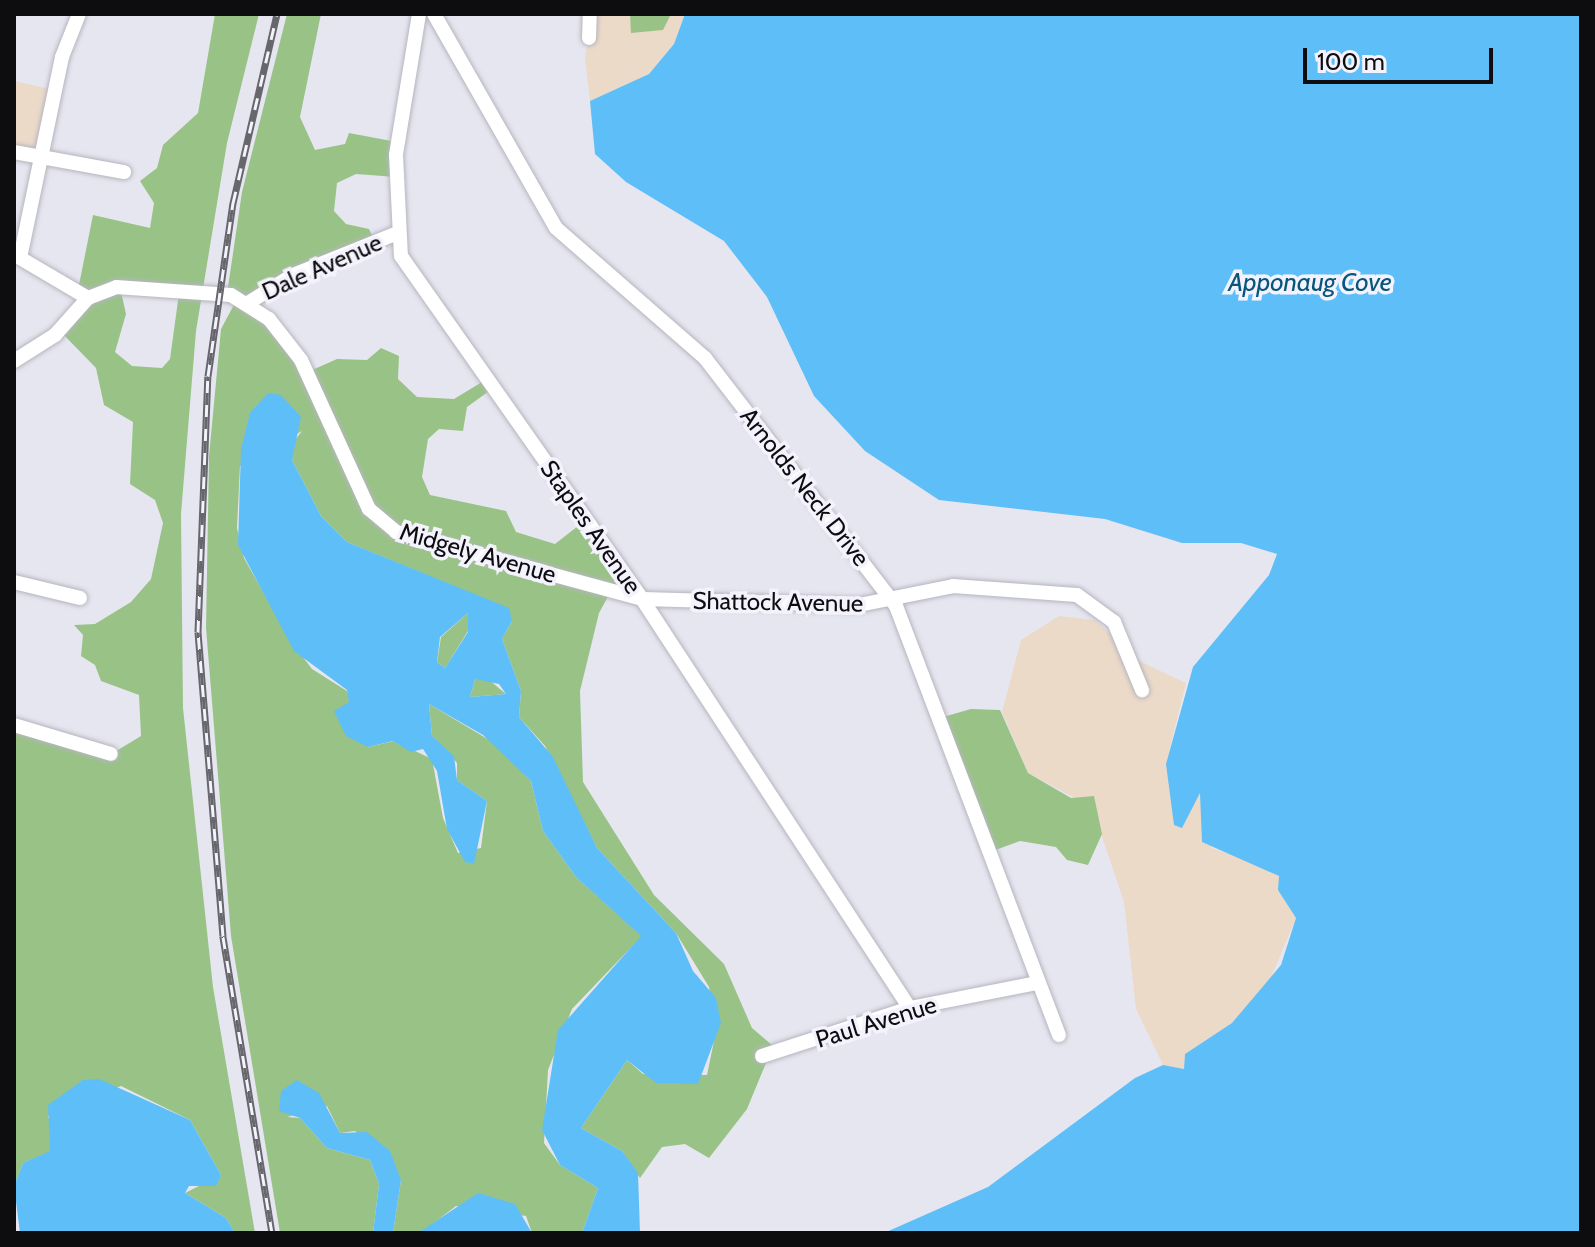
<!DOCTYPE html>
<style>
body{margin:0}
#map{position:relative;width:1595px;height:1247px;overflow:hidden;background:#e6e6f0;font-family:Cabin,sans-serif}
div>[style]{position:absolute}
.commercial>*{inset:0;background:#ecdac9}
.green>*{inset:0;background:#99c386}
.water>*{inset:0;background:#5ebef7}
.roads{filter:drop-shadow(0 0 2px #b6b5be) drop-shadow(0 0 2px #b6b5be)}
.street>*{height:14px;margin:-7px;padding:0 7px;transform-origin:7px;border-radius:7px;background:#fff}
.rail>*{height:7px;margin-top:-3.5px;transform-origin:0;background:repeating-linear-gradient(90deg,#f4f3fd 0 12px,#66666c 0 24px);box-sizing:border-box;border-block:2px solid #66666c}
span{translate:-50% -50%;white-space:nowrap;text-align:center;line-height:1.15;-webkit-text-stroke:7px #f4f3fd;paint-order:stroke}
.street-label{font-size:24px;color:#0d0d10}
.water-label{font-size:26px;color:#08567b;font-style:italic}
.frame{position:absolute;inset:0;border:16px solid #0d0d10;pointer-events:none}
.scale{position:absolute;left:1303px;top:48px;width:190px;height:36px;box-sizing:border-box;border:4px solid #0d0d10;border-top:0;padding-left:10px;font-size:24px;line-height:28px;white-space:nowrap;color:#0d0d10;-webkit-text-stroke:6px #f4f3fd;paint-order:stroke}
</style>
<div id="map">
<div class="commercial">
<div style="clip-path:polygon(592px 14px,685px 14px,674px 44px,649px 74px,590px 101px,585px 58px)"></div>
<div style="clip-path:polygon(14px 81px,54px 90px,40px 158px,14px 153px)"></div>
<div style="clip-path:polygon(1059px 616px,1095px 620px,1141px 662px,1186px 683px,1169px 751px,1174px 825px,1200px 793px,1212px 848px,1275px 869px,1296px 918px,1267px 987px,1232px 1023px,1185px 1054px,1184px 1069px,1163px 1065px,1136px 1009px,1124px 902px,1092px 807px,1028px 773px,1002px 712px,1021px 640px)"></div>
</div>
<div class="green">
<div style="clip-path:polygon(evenodd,215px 14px,259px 14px,227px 143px,196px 331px,181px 514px,183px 708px,213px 987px,255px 1233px,235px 1233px,226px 1218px,185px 1193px,221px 1175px,190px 1120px,121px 1086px,48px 1116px,55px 1138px,50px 1152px,23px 1163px,14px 1186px,14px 724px,113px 753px,141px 736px,139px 695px,101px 681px,95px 665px,81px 656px,83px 635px,74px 625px,95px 624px,131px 602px,151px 579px,163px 523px,155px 500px,130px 484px,133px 422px,104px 405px,96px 368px,60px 331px,89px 297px,79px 285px,93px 215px,150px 228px,154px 203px,140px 181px,157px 168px,163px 145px,198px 113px,215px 14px,180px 286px,170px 359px,162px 368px,132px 366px,115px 352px,126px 314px,120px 287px,180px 286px)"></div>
<div style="clip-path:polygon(287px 14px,321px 14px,300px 117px,315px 150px,345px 144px,349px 133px,397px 142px,396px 177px,356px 174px,337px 183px,334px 211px,346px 224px,369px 229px,375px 242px,250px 303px,310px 371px,337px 359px,367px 360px,381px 348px,399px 356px,398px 379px,417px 397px,454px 399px,487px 379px,492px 389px,467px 407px,463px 431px,439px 429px,428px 439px,422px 477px,430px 495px,506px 511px,516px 532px,555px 544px,587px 519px,639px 595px,611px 591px,599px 613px,580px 691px,583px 782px,654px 895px,724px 964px,752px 1028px,773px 1046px,747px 1109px,709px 1158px,685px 1144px,662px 1147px,640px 1178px,622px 1151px,581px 1128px,627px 1060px,643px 1074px,707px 1075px,715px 1036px,709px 987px,676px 933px,597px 848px,545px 746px,519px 717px,521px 691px,502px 639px,512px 621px,451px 585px,347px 542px,321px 516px,292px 460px,291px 445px,302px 431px,240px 466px,237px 528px,244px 558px,290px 640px,312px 669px,347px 691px,368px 747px,394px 741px,432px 759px,443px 818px,458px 853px,481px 848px,487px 801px,457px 780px,457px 763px,432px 736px,429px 704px,496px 744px,531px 781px,543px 831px,576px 877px,642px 936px,572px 1009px,548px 1070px,544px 1143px,560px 1165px,598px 1188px,582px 1233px,532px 1233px,526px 1216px,456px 1206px,422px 1232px,393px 1233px,401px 1180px,355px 1131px,340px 1133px,327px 1106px,287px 1117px,300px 1118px,327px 1148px,370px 1160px,379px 1184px,373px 1233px,280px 1233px,231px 936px,206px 628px,209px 456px,221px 329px,237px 299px,227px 294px,242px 192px)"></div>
<div style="clip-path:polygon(630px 14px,671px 14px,663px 30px,631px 33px)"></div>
<div style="clip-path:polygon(468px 613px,468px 631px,445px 668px,437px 662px,441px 637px)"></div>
<div style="clip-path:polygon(475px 679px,488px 679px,506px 694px,470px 697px)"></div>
<div style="clip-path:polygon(971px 709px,1000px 710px,1028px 773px,1071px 798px,1094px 796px,1102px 834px,1088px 865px,1067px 860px,1056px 847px,1020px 841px,990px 852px,943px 717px)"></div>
</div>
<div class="water">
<div style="clip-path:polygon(685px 14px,1581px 14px,1581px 1233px,884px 1233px,988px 1187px,1135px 1078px,1163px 1065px,1184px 1069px,1185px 1054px,1232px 1023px,1281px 965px,1296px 918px,1278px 890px,1279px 876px,1202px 842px,1200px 793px,1182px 828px,1174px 825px,1166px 764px,1193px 667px,1269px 575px,1277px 554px,1241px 543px,1182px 543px,1105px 519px,939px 500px,865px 451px,814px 396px,767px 297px,724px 241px,626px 182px,595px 154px,590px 101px,649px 74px,674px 44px)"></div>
<div style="clip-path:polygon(evenodd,268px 393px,281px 395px,301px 417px,292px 460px,321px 516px,347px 542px,509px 608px,512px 621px,502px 639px,521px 691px,519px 717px,553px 757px,597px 848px,676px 933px,693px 971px,716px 998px,721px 1023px,698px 1084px,656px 1083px,627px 1060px,581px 1128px,622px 1151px,638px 1173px,640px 1233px,582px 1233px,598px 1188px,560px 1165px,542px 1130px,558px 1030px,641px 936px,576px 877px,543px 831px,531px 781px,483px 735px,429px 704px,432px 736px,454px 756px,457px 780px,487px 801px,474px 864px,465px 862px,447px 829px,437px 771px,423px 749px,411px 752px,393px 741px,368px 747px,346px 736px,334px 711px,349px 702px,347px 690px,294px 651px,238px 545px,241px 449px,250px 413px,268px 393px,468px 613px,468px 632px,445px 668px,437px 662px,440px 637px,468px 613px,268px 393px,475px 679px,499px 684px,506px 694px,470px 697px,475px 679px)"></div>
<div style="clip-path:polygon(99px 1079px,190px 1120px,221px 1175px,216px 1186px,189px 1186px,185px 1193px,226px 1218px,235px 1233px,20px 1233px,14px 1186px,23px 1163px,50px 1151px,48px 1105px,83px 1080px)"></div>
<div style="clip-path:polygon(297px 1080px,319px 1093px,340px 1133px,367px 1132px,390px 1151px,401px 1180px,393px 1233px,373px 1233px,379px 1184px,370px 1160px,327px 1148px,300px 1118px,279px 1111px,281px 1091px)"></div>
<div style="clip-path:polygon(478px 1193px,515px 1204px,532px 1233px,418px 1233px)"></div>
</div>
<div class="roads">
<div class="street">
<div style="left:79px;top:14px;width:46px;rotate:111.6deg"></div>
<div style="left:62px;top:57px;width:205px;rotate:101.8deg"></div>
<div style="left:20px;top:258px;width:79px;rotate:30.5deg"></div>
<div style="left:419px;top:14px;width:143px;rotate:99.3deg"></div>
<div style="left:396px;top:155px;width:101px;rotate:87.2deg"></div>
<div style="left:401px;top:256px;width:419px;rotate:54.9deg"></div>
<div style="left:642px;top:599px;width:489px;rotate:56.8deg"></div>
<div style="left:434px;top:14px;width:246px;rotate:60.3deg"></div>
<div style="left:556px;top:228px;width:198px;rotate:41.1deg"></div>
<div style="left:705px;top:358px;width:313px;rotate:52.4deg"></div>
<div style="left:896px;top:606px;width:459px;rotate:69.2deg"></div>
<div style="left:589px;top:38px;width:24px;rotate:-88deg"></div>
<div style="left:14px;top:152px;width:112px;rotate:10.3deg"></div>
<div style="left:248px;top:303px;width:53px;rotate:-31.9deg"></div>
<div style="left:293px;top:275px;width:110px;rotate:-21.9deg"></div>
<div style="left:14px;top:361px;width:49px;rotate:-32.4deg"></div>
<div style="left:55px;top:335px;width:50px;rotate:-48.3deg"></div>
<div style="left:88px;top:298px;width:30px;rotate:-21deg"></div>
<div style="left:116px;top:287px;width:115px;rotate:4deg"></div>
<div style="left:231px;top:295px;width:45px;rotate:32.3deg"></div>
<div style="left:269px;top:319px;width:52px;rotate:52deg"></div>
<div style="left:301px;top:360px;width:164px;rotate:65.5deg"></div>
<div style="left:369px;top:509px;width:35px;rotate:40deg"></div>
<div style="left:396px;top:532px;width:255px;rotate:15.2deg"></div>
<div style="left:642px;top:599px;width:217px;rotate:1.6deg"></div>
<div style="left:859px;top:605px;width:96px;rotate:-11.4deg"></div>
<div style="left:953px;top:586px;width:124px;rotate:4.2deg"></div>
<div style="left:1077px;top:595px;width:46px;rotate:36.1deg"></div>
<div style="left:1114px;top:622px;width:74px;rotate:67.6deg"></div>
<div style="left:14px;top:582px;width:68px;rotate:13.6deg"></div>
<div style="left:14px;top:725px;width:101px;rotate:16.6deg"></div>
<div style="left:762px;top:1056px;width:156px;rotate:-18deg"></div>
<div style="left:910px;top:1008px;width:130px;rotate:-11.1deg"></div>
</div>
</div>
<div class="rail">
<div style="left:272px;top:1233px;width:301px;rotate:-99.4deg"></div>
<div style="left:223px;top:936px;width:305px;rotate:-94.7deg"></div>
<div style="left:198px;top:632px;width:256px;rotate:-87.8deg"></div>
<div style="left:208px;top:376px;width:175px;rotate:-81.8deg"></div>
<div style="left:233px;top:203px;width:194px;rotate:-76.9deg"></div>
</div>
<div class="street-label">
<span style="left:322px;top:267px;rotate:-24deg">Dale Avenue</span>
<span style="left:805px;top:487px;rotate:52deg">Arnolds Neck Drive</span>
<span style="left:591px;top:527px;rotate:55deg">Staples Avenue</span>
<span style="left:478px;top:553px;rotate:16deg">Midgely Avenue</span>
<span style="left:778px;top:602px;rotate:1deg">Shattock Avenue</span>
<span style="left:876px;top:1022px;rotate:-17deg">Paul Avenue</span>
</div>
<div class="water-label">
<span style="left:1310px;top:283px">Apponaug Cove</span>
</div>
<div class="frame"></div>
<div class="scale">100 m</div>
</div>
